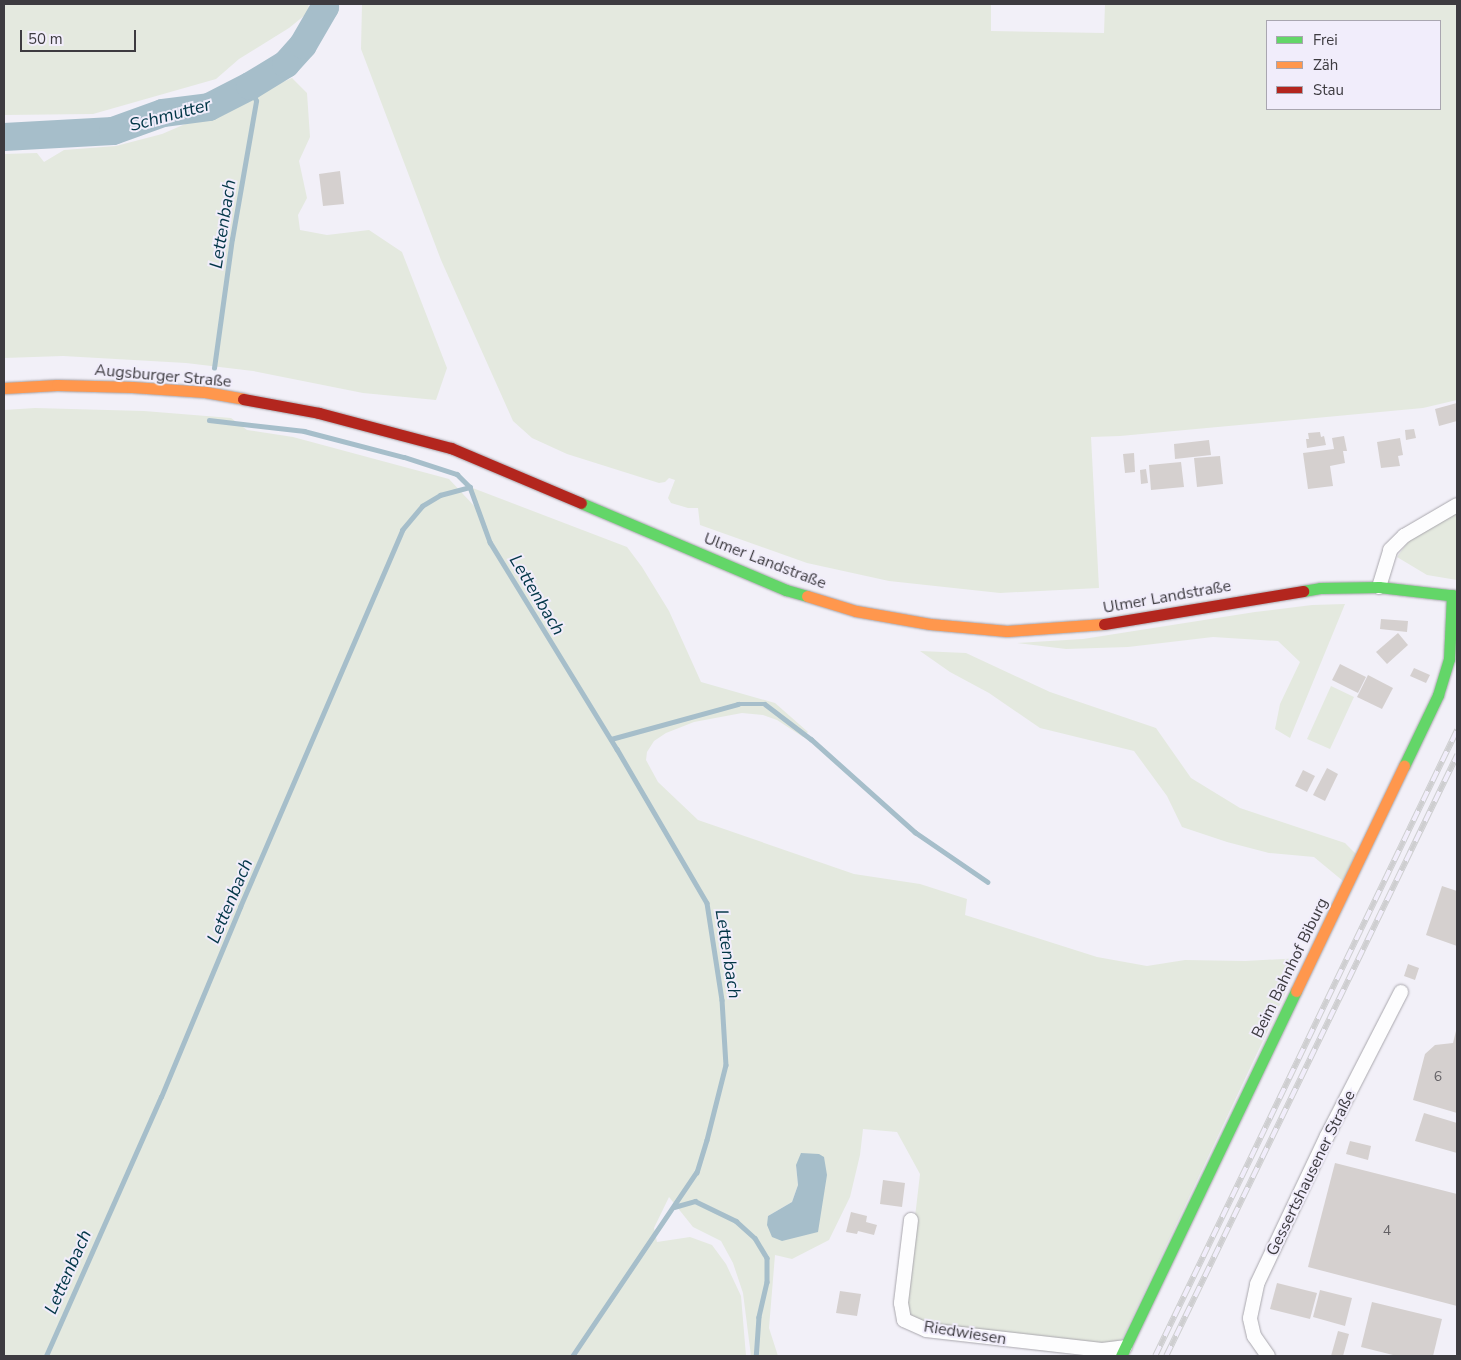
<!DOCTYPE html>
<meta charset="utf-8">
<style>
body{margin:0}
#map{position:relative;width:1461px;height:1360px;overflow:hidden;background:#f2f0f8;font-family:"Nunito Sans",sans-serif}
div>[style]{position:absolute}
.green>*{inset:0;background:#e4e9df}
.water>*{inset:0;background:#a6beca}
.stream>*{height:4.5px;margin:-2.25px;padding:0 2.25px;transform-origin:2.25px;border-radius:2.25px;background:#a6beca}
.river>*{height:28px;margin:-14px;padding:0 14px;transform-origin:14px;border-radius:14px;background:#a6beca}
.building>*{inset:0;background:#d5d0cf}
.roads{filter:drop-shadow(0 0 1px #a9a7ad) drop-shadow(0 0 1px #a9a7ad)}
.street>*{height:14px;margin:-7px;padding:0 7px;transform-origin:7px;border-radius:7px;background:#fdfdfe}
.fast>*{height:11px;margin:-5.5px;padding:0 5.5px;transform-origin:5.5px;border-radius:5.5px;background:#63d668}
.slow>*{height:11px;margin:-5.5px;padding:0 5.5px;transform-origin:5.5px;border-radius:5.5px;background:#ff974d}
.jam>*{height:11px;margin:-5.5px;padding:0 5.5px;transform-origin:5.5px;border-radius:5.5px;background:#b3261e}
.rail>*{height:5.5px;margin-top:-2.75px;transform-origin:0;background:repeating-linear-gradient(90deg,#f1edfb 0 11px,#ceced0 0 22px);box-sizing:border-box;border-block:1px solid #ceced0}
span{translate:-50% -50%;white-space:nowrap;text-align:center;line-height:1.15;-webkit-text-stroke:4px #f1edfb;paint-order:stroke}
.number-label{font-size:14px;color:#636064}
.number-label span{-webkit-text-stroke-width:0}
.street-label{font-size:16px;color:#3d3b40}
.water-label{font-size:18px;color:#023647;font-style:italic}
.frame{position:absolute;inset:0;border:5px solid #3d3b40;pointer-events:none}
.legend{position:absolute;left:1266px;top:20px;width:175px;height:90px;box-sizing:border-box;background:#f1edfb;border:1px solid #a9a6b0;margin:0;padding:6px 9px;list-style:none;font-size:15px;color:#3d3b40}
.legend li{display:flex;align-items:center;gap:10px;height:25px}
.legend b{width:25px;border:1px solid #a9a6b0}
.scale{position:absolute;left:20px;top:30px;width:116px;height:22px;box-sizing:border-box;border:2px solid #3d3b40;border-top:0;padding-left:6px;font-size:15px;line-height:18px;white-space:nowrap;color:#3d3b40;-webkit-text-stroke:4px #f1edfb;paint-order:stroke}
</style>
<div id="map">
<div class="green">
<div style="clip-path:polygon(4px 4px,308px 4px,310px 11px,289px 28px,239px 59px,216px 79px,93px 114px,4px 115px)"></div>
<div style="clip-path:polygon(evenodd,362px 4px,991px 4px,991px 31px,1104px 33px,1105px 4px,1457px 4px,1457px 400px,1423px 408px,1120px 436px,1091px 437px,1099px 588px,1000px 593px,889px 581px,807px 563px,700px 525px,698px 508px,688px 508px,671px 503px,668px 498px,675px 480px,669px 478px,665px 482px,659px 483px,567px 454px,532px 438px,513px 421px,441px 260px,361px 49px,362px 4px,1267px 21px,1440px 21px,1440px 109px,1267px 109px,1267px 21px)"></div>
<div style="clip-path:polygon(292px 78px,307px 93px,310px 137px,299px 161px,307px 198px,298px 215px,300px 230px,327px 235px,369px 230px,402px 252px,447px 368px,436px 400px,363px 393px,253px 371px,186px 363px,63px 356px,4px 358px,4px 154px,37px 153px,44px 162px,64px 150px,116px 146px,162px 134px)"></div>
<div style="clip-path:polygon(evenodd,35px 408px,144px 411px,231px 418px,247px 430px,293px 437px,449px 479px,477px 509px,470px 487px,627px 547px,642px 567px,669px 611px,701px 682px,775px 703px,808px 732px,803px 737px,777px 720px,763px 715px,742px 713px,694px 722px,666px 733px,654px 741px,647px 752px,646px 760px,658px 782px,698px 820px,854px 874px,920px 884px,967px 899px,965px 915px,1097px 957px,1147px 966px,1185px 960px,1245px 961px,1302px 958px,1122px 1339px,1111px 1343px,1070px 1343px,934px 1327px,918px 1321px,908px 1313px,906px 1295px,920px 1174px,897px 1132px,863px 1129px,860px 1155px,850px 1197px,829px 1240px,792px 1259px,775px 1255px,769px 1328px,778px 1356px,751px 1356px,743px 1293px,733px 1263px,721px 1241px,693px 1227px,669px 1197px,654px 1228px,657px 1242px,690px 1237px,712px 1245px,726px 1264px,741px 1296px,746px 1356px,4px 1356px,4px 410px,35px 408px,796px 1165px,818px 1232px,768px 1216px,792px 1202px,798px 1185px,796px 1165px)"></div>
<div style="clip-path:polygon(1457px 512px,1457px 580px,1427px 575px,1397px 557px,1410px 539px)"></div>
<div style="clip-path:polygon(1345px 604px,1290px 738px,1275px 729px,1280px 704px,1300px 662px,1278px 641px,1213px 637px,1128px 647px,1066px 649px,1017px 643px,1083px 639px,1255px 612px,1312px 605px)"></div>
<div style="clip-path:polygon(920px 651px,966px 653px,1050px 692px,1156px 728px,1191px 778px,1240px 808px,1345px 843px,1356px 854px,1343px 881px,1314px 857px,1269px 853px,1227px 842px,1182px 827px,1167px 796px,1134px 751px,1040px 728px,989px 693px,950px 672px)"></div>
<div style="clip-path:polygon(1331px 686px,1354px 697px,1330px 749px,1307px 739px)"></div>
</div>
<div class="water">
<div style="clip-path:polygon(801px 1153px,819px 1154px,824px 1157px,827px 1175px,818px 1232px,782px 1241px,772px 1237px,767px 1225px,768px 1216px,792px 1202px,798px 1185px,796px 1165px)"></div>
</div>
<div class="stream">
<div style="left:214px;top:368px;width:130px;rotate:-82.1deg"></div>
<div style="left:232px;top:239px;width:140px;rotate:-80.1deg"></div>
<div style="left:256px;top:101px;width:16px;rotate:-112deg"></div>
<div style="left:209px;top:420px;width:96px;rotate:6.6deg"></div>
<div style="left:304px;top:431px;width:103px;rotate:14.6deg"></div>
<div style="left:404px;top:457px;width:56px;rotate:17.8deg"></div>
<div style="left:457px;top:474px;width:18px;rotate:45deg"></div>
<div style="left:470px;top:487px;width:59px;rotate:70deg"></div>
<div style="left:490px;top:542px;width:243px;rotate:58.5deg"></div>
<div style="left:617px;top:749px;width:178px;rotate:59.7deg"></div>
<div style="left:707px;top:903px;width:98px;rotate:81.2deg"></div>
<div style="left:722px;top:1000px;width:65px;rotate:86.5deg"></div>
<div style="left:726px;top:1065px;width:77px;rotate:104.2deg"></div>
<div style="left:707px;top:1140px;width:34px;rotate:107deg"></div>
<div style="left:697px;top:1172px;width:222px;rotate:124deg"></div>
<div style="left:611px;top:739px;width:132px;rotate:-15.4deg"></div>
<div style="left:738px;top:704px;width:27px"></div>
<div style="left:765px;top:704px;width:58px;rotate:37.3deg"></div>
<div style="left:811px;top:739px;width:140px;rotate:41.8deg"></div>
<div style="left:915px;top:832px;width:88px;rotate:34.4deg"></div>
<div style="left:674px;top:1207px;width:22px;rotate:-16deg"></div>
<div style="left:695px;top:1201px;width:46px;rotate:26deg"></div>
<div style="left:736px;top:1221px;width:25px;rotate:42deg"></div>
<div style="left:755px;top:1238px;width:23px;rotate:59deg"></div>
<div style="left:767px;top:1258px;width:24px;rotate:90deg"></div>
<div style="left:767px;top:1282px;width:36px;rotate:103deg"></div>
<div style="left:759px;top:1317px;width:39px;rotate:94deg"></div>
<div style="left:46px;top:1356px;width:283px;rotate:-66.1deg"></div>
<div style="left:161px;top:1097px;width:206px;rotate:-67.4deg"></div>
<div style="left:240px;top:907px;width:410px;rotate:-66.7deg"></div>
<div style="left:402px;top:530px;width:31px;rotate:-50deg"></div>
<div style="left:422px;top:506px;width:21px;rotate:-31deg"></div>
<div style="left:440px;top:495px;width:31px;rotate:-15deg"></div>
</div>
<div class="river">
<div style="left:4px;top:137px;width:109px;rotate:-3.2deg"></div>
<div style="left:113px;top:131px;width:53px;rotate:-19.8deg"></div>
<div style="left:163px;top:113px;width:46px;rotate:-7.4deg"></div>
<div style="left:209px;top:107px;width:46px;rotate:-27.1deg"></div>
<div style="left:250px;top:86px;width:42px;rotate:-31.4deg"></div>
<div style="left:286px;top:64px;width:25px;rotate:-48deg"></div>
<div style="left:303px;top:45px;width:44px;rotate:-59.9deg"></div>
<div style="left:325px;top:7px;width:3px;rotate:-108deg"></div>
</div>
<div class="building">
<div style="clip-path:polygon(340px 171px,344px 204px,323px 206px,319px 174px)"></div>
<div style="clip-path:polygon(1457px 403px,1457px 421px,1439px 426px,1435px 409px)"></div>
<div style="clip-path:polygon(1414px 429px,1416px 438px,1406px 440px,1405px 430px)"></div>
<div style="clip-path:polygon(1320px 432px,1321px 437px,1324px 436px,1326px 445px,1307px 448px,1306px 439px,1309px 439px,1308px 433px)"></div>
<div style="clip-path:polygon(1344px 436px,1347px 451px,1343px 451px,1345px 463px,1330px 466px,1333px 486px,1308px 489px,1303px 453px,1334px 449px,1332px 438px)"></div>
<div style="clip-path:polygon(1400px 438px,1403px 455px,1398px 456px,1400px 466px,1381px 468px,1377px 442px)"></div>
<div style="clip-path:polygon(1209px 440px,1211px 455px,1175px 459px,1174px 444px)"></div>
<div style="clip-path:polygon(1134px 453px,1135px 472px,1125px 473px,1123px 454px)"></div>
<div style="clip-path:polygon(1220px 456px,1223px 484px,1197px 487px,1194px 458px)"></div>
<div style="clip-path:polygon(1181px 462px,1184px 487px,1151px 490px,1149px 465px)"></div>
<div style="clip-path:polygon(1146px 469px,1148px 483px,1141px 484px,1140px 470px)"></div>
<div style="clip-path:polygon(1381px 619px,1408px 621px,1407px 632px,1380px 629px)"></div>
<div style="clip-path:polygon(1398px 633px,1408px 645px,1387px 664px,1376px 652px)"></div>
<div style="clip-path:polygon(1340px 664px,1366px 677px,1358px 693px,1332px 680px)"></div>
<div style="clip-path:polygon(1414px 668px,1430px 675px,1426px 683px,1410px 676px)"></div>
<div style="clip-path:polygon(1368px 675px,1393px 688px,1382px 709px,1357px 697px)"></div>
<div style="clip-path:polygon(1327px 768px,1338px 774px,1325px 801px,1313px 795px)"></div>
<div style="clip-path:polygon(1303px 770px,1315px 776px,1307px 792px,1295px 786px)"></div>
<div style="clip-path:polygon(1442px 886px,1457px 891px,1457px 946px,1426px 935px)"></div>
<div style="clip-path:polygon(1408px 964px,1419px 968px,1415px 980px,1404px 976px)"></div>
<div style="clip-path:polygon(1457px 1027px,1457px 1113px,1413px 1100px,1425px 1054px,1435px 1045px,1453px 1043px)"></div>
<div style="clip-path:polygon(1424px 1113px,1457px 1123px,1457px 1153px,1415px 1141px)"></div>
<div style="clip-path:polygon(1350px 1141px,1371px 1146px,1368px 1160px,1346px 1154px)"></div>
<div style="clip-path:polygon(1335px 1163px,1457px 1194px,1457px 1306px,1308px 1267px)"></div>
<div style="clip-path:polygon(883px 1180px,905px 1183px,902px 1207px,880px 1204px)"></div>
<div style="clip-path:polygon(851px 1212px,867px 1216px,866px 1222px,877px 1225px,874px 1235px,858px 1231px,857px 1234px,846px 1232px)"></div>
<div style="clip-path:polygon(1277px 1283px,1317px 1293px,1310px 1319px,1270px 1309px)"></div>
<div style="clip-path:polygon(1320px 1290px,1352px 1298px,1345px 1326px,1313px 1317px)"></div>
<div style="clip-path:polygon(840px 1291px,861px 1294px,857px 1316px,836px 1313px)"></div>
<div style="clip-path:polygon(1372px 1302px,1442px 1319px,1433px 1356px,1397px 1356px,1361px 1347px)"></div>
<div style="clip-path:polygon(1338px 1331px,1349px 1334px,1343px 1356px,1331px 1356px)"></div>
</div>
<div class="roads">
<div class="street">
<div style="left:1379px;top:587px;width:39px;rotate:-73deg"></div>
<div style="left:1390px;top:550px;width:20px;rotate:-45deg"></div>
<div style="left:1404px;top:536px;width:61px;rotate:-30.3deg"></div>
<div style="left:911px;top:1220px;width:84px;rotate:96.9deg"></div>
<div style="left:901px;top:1303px;width:17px;rotate:80deg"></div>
<div style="left:904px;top:1320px;width:24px;rotate:24deg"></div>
<div style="left:926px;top:1330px;width:177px;rotate:6.5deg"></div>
<div style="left:1102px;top:1350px;width:23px;rotate:-7deg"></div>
<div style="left:1268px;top:1356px;width:24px;rotate:-125deg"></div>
<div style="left:1254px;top:1336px;width:18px;rotate:-103deg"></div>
<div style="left:1250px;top:1318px;width:35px;rotate:-78deg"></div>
<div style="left:1257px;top:1284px;width:164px;rotate:-64.7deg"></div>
<div style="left:1327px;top:1136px;width:162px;rotate:-62.8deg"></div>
</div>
<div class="fast">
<div style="left:581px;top:503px;width:223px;rotate:23deg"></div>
<div style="left:786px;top:590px;width:22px;rotate:16deg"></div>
<div style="left:1303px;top:591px;width:17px;rotate:-10deg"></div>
<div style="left:1320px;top:588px;width:59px;rotate:-1deg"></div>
<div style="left:1379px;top:587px;width:79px;rotate:6.6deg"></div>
<div style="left:1404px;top:766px;width:79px;rotate:-64.4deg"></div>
<div style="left:1438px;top:695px;width:38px;rotate:-73deg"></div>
<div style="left:1449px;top:659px;width:64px;rotate:-87.3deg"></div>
<div style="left:1121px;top:1356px;width:405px;rotate:-64.4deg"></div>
</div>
<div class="slow">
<div style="left:4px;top:388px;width:53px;rotate:-3.2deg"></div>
<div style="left:57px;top:385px;width:75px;rotate:1.5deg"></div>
<div style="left:132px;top:387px;width:73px;rotate:3.9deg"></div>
<div style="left:205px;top:392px;width:39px;rotate:10deg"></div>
<div style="left:807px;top:596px;width:51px;rotate:17deg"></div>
<div style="left:856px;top:611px;width:75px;rotate:10deg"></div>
<div style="left:930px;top:624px;width:77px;rotate:5.2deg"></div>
<div style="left:1007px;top:631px;width:97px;rotate:-4.1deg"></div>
<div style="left:1296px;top:991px;width:250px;rotate:-64.4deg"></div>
</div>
<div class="jam">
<div style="left:243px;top:399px;width:77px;rotate:10.4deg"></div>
<div style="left:319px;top:413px;width:137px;rotate:14.9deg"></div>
<div style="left:451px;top:448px;width:141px;rotate:22.9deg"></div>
<div style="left:1104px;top:624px;width:202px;rotate:-9.4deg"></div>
</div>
</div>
<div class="rail">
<div style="left:1155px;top:1356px;width:695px;rotate:-64.25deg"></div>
<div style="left:1166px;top:1356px;width:668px;rotate:-64.16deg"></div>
</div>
<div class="number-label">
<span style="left:1438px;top:1077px">6</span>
<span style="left:1387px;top:1231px">4</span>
</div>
<div class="street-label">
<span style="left:163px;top:376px;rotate:5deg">Augsburger Straße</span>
<span style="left:765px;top:561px;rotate:21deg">Ulmer Landstraße</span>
<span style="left:1167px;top:597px;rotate:-10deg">Ulmer Landstraße</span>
<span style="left:1290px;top:968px;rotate:-64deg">Beim Bahnhof Biburg</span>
<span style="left:1311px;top:1173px;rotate:-64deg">Gessertshausener Straße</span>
<span style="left:965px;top:1333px;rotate:9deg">Riedwiesen</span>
</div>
<div class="water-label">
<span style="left:170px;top:115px;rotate:-15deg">Schmutter</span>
<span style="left:223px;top:224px;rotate:-81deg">Lettenbach</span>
<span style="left:537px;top:595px;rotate:59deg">Lettenbach</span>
<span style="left:230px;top:901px;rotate:-67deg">Lettenbach</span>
<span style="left:728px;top:954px;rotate:81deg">Lettenbach</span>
<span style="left:68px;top:1272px;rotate:-66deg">Lettenbach</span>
</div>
<div class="frame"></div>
<ul class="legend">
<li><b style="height:6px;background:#63d668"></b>Frei</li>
<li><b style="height:6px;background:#ff974d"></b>Zäh</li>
<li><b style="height:6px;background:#b3261e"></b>Stau</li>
</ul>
<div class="scale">50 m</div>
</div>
